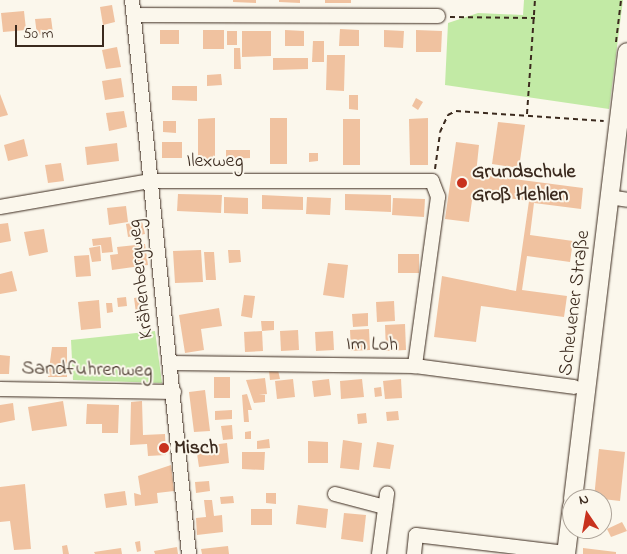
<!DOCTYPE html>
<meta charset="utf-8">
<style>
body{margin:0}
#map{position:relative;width:627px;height:554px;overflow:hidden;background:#fbf7ec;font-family:"Indie Flower",sans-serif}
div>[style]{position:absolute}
.green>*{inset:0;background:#c2eaa5}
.building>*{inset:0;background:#f0c2a0}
.path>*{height:2px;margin-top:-1px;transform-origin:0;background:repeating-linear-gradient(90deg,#3b2a1e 0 5px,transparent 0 9px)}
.roads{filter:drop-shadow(0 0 1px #3b2a1e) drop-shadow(0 0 1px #3b2a1e)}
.minor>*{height:14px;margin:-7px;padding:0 7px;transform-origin:7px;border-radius:7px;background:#fbf7ec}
.major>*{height:18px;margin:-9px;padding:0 9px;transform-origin:9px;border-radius:9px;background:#fbf7ec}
.dots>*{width:14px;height:14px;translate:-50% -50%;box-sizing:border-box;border:2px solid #fbf7ec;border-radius:50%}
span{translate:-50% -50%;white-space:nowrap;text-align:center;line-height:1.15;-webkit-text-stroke:4px #fbf7ec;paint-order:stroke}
.street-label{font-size:20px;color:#3b2a1e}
.poi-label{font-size:20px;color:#3b2a1e;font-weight:700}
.left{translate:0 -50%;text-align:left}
.north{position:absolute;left:562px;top:489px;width:50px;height:50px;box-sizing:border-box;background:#fbf7ec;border:1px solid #aea59a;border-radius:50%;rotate:348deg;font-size:14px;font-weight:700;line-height:20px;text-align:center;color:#3b2a1e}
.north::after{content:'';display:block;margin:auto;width:18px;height:22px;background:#c8321e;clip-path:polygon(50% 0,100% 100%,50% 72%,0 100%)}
.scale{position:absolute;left:15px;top:25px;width:89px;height:22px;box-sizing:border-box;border:2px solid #3b2a1e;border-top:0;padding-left:6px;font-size:15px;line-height:18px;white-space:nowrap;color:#3b2a1e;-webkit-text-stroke:4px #fbf7ec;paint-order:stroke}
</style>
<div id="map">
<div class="green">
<div style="clip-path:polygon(524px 0,623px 0,609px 109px,445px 85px,448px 23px,478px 13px,523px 15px)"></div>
<div style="clip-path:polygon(155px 331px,162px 383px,73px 380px,71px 340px)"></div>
</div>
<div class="building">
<div style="clip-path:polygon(233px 0,256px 0,256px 3px,233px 2px)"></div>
<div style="clip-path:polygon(279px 0,300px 0,300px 3px,279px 2px)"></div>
<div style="clip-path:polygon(325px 0,351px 0,351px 3px,325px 3px)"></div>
<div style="clip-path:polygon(112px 5px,115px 22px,103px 25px,100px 7px)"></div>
<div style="clip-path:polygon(24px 11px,26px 30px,3px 32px,1px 13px)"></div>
<div style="clip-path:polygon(51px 18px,53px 33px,37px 35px,35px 19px)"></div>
<div style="clip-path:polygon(340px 29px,359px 30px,359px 46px,339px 46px)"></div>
<div style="clip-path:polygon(160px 30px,179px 30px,179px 44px,160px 44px)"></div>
<div style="clip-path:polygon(203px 30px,224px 30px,224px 49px,203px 49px)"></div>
<div style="clip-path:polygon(285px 30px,304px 31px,304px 46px,285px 46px)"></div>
<div style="clip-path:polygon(384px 30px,404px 31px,403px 48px,384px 47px)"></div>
<div style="clip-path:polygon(416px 30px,442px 31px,441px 52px,416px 52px)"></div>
<div style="clip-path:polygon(227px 31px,237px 31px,237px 45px,227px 45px)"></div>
<div style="clip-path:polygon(242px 31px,271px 31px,271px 56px,242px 57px)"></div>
<div style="clip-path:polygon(313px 41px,324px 41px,324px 62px,312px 62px)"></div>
<div style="clip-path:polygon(117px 47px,121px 67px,106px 69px,102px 50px)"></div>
<div style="clip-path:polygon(234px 48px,240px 48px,241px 69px,234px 69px)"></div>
<div style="clip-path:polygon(327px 55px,345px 55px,344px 91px,326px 90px)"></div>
<div style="clip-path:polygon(273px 58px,308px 58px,308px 69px,273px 70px)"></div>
<div style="clip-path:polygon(221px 74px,222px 85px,207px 86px,207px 75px)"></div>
<div style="clip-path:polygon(121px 78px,124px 97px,105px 100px,102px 81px)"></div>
<div style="clip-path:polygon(172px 86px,197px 86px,197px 101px,172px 100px)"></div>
<div style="clip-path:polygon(0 94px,8px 115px,0 117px)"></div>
<div style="clip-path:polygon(349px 95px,358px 95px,358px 110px,349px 109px)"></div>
<div style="clip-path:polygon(416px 98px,423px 102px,418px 110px,412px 106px)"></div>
<div style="clip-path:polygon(124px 111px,127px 127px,109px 131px,106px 113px)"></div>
<div style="clip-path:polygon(215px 118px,215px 162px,198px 163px,198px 119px)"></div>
<div style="clip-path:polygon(270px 118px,287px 118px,287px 164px,270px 164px)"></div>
<div style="clip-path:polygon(428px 118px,428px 165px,410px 165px,409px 119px)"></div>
<div style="clip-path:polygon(343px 119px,360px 119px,360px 165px,343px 165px)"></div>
<div style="clip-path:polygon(163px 121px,176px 121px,176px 133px,163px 132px)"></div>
<div style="clip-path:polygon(498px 122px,525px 125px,519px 168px,492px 164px)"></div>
<div style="clip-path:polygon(24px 139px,28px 156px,8px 161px,4px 145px)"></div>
<div style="clip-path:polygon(162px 142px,182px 142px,182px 158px,162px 158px)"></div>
<div style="clip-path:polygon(456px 142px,479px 145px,476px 174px,583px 188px,581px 209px,534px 203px,530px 235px,573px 241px,570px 262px,527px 256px,522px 290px,567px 296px,564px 317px,481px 306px,476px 342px,434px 337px,442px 276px,516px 291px,529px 201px,473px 193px,469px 222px,445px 219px)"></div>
<div style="clip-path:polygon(117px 143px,119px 161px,87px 165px,85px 147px)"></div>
<div style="clip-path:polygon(226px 150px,250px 150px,250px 158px,226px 159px)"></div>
<div style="clip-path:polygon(309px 153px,318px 153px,318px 161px,309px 162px)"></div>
<div style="clip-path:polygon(61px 163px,64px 181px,48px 183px,45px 165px)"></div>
<div style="clip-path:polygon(178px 194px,222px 195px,221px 213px,177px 211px)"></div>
<div style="clip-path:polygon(345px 194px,391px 195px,391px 212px,345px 210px)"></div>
<div style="clip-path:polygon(262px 195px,303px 197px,303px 210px,262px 209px)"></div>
<div style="clip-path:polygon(224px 197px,248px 198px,248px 214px,224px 213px)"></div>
<div style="clip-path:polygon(307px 197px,331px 198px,330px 215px,306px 214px)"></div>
<div style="clip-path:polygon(393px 198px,425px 199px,424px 217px,392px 215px)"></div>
<div style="clip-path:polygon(126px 206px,128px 222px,109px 225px,107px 208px)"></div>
<div style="clip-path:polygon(142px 221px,145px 234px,128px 237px,126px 224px)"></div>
<div style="clip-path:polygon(8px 223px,11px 241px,0 243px,0 224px)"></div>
<div style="clip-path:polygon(44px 229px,48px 252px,29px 256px,24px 232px)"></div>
<div style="clip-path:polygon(111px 237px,113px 252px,102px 253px,101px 245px,93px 246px,92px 239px)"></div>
<div style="clip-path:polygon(145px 244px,148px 265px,112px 270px,110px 255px,118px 254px,117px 247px)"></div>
<div style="clip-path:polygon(100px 246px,101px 261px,92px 262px,89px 248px)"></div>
<div style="clip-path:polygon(201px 250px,203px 282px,175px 283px,173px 251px)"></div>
<div style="clip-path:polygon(228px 250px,240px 250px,241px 262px,229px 263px)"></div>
<div style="clip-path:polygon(204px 252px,214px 252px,216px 280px,206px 280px)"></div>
<div style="clip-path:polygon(398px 254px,419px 254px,419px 273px,398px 273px)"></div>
<div style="clip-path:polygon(89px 255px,91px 276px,76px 277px,74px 256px)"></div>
<div style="clip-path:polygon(328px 263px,348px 265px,344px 298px,323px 295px)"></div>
<div style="clip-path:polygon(12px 271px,17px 291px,0 294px,0 274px)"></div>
<div style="clip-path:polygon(244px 295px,255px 296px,252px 318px,241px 316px)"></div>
<div style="clip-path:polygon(147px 296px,150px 311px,136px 313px,134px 298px)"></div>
<div style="clip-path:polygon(126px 297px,127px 306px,118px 307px,117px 298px)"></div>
<div style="clip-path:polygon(99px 300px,101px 328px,81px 330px,78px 302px)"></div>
<div style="clip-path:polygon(394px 301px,395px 321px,377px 322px,376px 302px)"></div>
<div style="clip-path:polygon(106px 303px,112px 303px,113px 312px,107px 313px)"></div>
<div style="clip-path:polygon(219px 308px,222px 326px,201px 329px,204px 350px,185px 353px,179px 315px)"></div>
<div style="clip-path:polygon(368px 313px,368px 326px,353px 327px,352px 314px)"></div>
<div style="clip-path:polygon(261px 321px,274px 321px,274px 330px,262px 331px)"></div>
<div style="clip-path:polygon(405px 324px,406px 350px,386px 351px,385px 325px)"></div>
<div style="clip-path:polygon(369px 329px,370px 350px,351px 351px,350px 330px)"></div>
<div style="clip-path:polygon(298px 330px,299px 350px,281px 351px,280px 331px)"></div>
<div style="clip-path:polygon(262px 331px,263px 351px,245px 352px,244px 332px)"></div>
<div style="clip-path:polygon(333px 331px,334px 350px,316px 351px,315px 332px)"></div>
<div style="clip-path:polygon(52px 347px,67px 347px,67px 377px,48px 377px)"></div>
<div style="clip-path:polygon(0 355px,10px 356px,9px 374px,0 374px)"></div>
<div style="clip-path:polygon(278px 370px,280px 379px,270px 380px,269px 371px)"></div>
<div style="clip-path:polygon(214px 377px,230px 377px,230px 398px,214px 398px)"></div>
<div style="clip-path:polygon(265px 378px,267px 394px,259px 395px,265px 395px,265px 402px,254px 403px,246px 380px)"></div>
<div style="clip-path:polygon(293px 379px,295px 397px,277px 399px,275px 381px)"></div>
<div style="clip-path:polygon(329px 379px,331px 395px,314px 397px,312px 381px)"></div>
<div style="clip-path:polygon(362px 379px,364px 397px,341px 399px,340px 381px)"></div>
<div style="clip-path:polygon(401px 379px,402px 398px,385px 399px,383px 381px)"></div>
<div style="clip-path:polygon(381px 387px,382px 396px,375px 397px,374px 388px)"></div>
<div style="clip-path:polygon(205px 390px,210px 431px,194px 432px,189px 392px)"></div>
<div style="clip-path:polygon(247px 394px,252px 410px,248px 410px,249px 422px,244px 422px,242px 395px)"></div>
<div style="clip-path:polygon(63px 401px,67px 426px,32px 431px,28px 407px)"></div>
<div style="clip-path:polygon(142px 401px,143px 435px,165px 434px,166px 455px,148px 456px,147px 444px,130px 445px,131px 402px)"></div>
<div style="clip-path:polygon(13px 403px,15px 420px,0 423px,0 405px)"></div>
<div style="clip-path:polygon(87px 404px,119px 405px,118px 433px,102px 433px,102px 424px,86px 424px)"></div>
<div style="clip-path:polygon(232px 410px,232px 419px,215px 420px,215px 411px)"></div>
<div style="clip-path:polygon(398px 411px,399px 420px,387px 421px,386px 412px)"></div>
<div style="clip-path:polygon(366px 413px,367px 423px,358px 424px,357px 414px)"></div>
<div style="clip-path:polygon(232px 425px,233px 439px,223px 440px,221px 426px)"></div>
<div style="clip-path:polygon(251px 431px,251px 439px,245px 439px,245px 432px)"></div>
<div style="clip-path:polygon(269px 439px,270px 448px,257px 449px,257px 441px)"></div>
<div style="clip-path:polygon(343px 440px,362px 443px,359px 470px,340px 468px)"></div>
<div style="clip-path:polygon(308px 441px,328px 442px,328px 463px,308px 463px)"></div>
<div style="clip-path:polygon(377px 442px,394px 445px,390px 469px,373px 467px)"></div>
<div style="clip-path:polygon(227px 443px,229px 463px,199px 467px,196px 447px)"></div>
<div style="clip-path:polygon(599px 449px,625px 452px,620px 501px,594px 498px)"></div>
<div style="clip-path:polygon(242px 452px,265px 452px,264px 470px,242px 469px)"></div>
<div style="clip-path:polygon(171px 465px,174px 491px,157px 493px,158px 503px,135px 506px,134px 493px,141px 495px,138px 476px)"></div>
<div style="clip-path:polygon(209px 481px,210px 491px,196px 493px,195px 482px)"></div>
<div style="clip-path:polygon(25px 484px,31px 549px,14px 550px,10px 521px,0 522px,0 487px)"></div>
<div style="clip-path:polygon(125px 491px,127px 505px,106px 508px,104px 494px)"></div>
<div style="clip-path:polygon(266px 493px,276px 493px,276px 504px,266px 503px)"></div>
<div style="clip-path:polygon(233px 496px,234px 503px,221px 504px,220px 497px)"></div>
<div style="clip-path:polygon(204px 500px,212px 500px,214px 516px,222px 515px,223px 532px,197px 535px,196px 518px,206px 517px)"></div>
<div style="clip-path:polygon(298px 505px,328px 509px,326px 528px,296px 524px)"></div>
<div style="clip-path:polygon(251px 509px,272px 509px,272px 525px,251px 525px)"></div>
<div style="clip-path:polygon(344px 513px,366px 515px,363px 542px,341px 539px)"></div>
<div style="clip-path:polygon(622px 522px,627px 531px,611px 537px,607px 529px)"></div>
<div style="clip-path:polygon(140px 541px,141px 551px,137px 552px,135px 542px)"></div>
<div style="clip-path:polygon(67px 545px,69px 554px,63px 554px,62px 546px)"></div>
<div style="clip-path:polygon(228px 546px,229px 554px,202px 554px,201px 549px)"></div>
<div style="clip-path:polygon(177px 547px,178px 554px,155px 554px,154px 551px)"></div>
<div style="clip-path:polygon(121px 548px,122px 554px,95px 554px,94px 552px)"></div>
<div style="clip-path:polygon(583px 548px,616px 552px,616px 554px,583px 554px)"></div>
</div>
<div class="path">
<div style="left:450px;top:17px;width:85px;rotate:0.7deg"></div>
<div style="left:616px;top:42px;width:42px;rotate:-83.2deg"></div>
<div style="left:527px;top:114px;width:114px;rotate:-86deg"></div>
<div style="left:435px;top:169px;width:37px;rotate:-82deg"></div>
<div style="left:440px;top:132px;width:19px;rotate:-65deg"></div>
<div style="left:448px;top:115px;width:9px;rotate:-27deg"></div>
<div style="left:456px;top:111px;width:148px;rotate:3.9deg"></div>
</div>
<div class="roads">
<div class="minor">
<div style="left:132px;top:0;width:557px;rotate:84.13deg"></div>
<div style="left:134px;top:15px;width:304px;rotate:0.2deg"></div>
<div style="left:609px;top:197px;width:18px;rotate:9deg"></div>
<div style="left:0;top:207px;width:153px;rotate:-9.8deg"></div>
<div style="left:151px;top:181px;width:281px"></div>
<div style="left:432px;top:181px;width:17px;rotate:69deg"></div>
<div style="left:438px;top:197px;width:171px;rotate:97.8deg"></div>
<div style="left:170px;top:363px;width:245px;rotate:0.7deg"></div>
<div style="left:415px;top:366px;width:160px;rotate:7.5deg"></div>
<div style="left:0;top:389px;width:174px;rotate:1deg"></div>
<div style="left:335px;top:494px;width:52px;rotate:14.6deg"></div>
<div style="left:379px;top:554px;width:61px;rotate:-82.4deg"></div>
<div style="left:414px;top:554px;width:19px;rotate:-84deg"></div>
<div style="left:416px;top:535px;width:151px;rotate:6.8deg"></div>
</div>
<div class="major">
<div style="left:573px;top:499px;width:450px;rotate:-83.1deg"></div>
<div style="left:566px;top:554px;width:48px;rotate:-82.9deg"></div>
</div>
</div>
<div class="dots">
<div style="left:462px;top:183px;background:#c8321e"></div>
<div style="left:164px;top:448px;background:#c8321e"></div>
</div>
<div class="street-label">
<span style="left:215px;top:161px">Ilexweg</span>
<span style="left:141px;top:279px;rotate:-96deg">Krähenbergweg</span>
<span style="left:575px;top:303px;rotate:-83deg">Scheuener Straße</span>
<span style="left:372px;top:345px;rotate:1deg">Im Loh</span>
<span style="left:87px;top:370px;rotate:1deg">Sandfuhrenweg</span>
</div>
<div class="poi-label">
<span class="left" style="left:472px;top:184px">Grundschule<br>Groß Hehlen</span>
<span class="left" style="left:174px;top:448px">Misch</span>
</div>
<div class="north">N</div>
<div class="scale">50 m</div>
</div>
